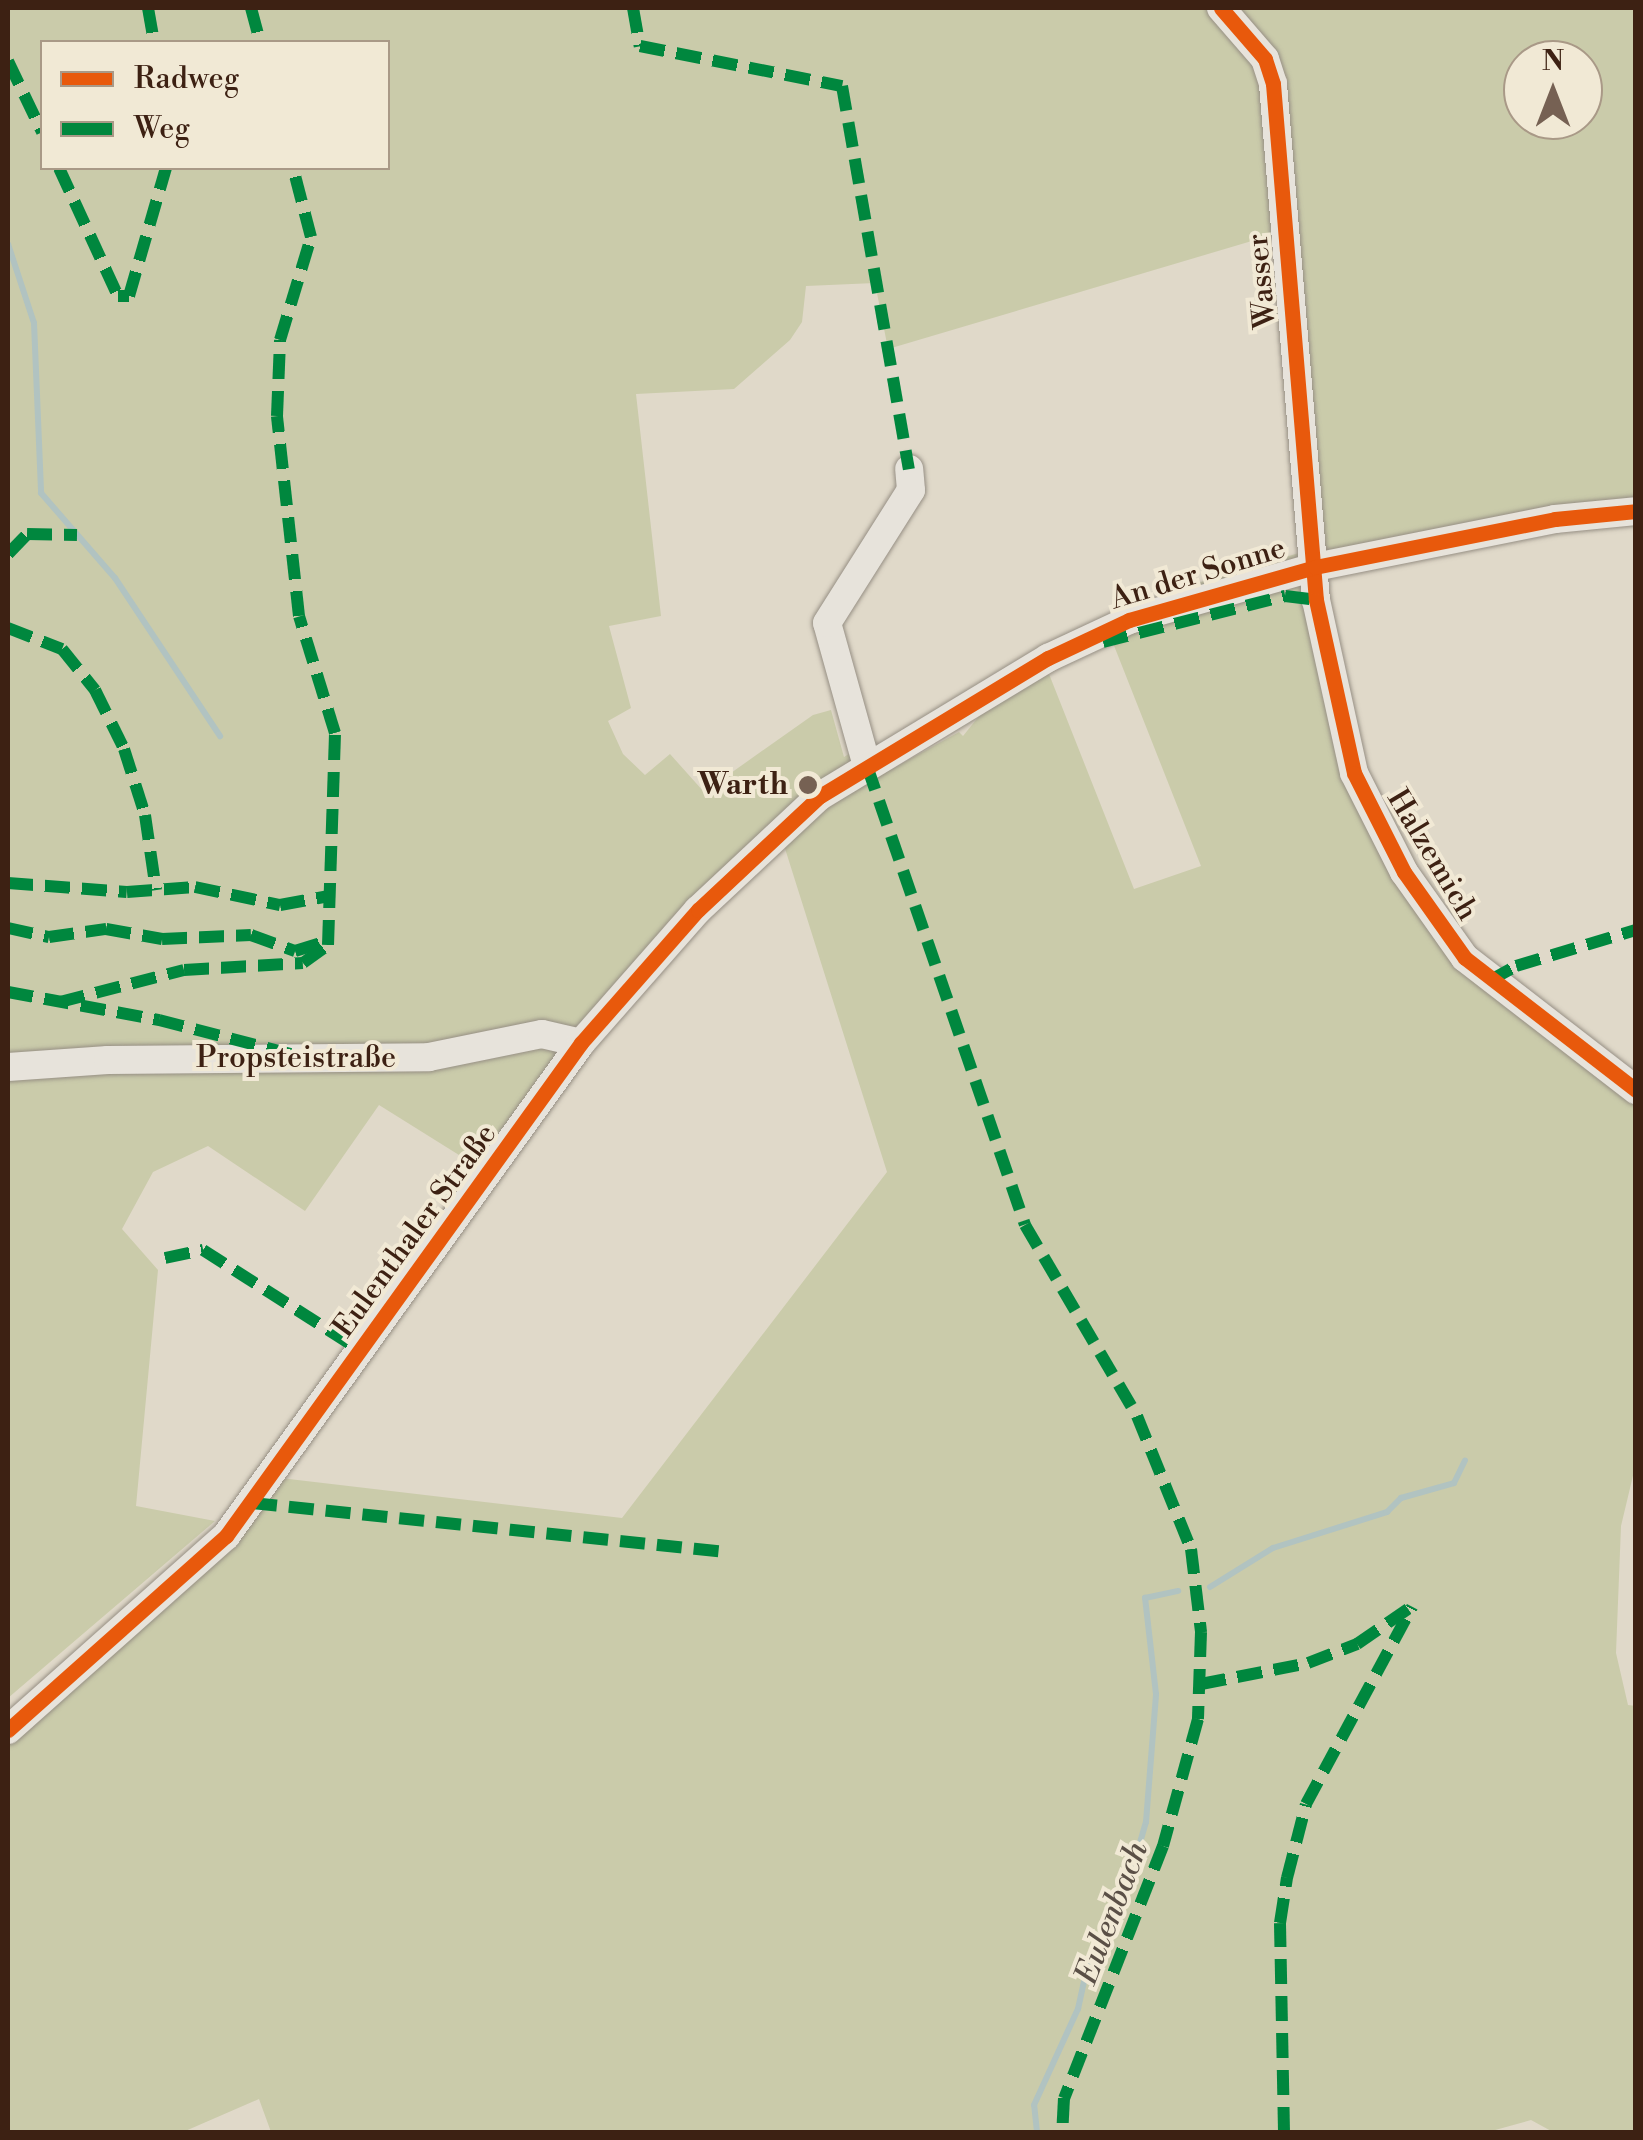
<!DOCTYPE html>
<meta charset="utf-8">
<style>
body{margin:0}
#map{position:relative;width:1643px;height:2140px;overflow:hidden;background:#e0d9c9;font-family:"Libre Bodoni",serif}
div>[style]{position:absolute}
.green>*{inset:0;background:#cacbaa}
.stream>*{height:6px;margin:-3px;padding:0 3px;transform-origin:3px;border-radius:3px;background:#b1c3c1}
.roads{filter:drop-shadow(0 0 2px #968f84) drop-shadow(0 0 2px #968f84)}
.minor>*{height:28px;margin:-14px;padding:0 14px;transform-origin:14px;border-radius:14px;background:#e7e3db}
.quiet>*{height:12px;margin-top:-6px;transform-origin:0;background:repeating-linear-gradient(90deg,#00873e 0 25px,transparent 0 37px)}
.cycleway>*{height:15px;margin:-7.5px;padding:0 7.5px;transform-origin:7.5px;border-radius:7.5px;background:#e8590c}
.dots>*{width:28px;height:28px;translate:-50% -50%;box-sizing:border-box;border:5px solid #f1e9d5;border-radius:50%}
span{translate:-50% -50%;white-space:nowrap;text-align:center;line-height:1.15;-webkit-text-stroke:8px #f1e9d5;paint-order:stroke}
.street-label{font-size:30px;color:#3d2113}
.poi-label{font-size:30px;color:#3d2113;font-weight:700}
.right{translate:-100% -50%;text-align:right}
.water-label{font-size:32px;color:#5a4f46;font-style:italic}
.frame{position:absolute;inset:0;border:10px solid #3d2113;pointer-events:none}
.legend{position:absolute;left:40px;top:40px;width:350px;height:130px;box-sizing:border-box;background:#f1e9d5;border:2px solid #a99987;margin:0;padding:12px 18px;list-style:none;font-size:30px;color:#3d2113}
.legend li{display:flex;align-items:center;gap:20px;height:50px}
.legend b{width:50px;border:2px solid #a99987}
.north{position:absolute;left:1503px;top:40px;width:100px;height:100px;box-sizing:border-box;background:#f1e9d5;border:2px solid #a99987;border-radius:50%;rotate:0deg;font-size:28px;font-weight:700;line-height:40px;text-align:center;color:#3d2113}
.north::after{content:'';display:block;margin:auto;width:35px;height:45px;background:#766153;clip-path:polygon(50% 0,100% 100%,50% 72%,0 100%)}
</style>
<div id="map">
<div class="green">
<div style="clip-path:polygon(evenodd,8px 8px,1635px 8px,1635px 511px,1315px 567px,1339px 722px,1424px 905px,1635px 1090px,1636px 1463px,1621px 1526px,1616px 1653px,1628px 1705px,1636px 1706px,1635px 2132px,1553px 2132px,1531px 2120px,1488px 2132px,271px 2132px,259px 2099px,183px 2132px,8px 2132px,8px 1730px,272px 1477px,622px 1518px,887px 1172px,782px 839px,861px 786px,959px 732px,963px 736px,984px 710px,1049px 674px,1134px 889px,1201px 866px,1111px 638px,1174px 615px,1167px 592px,1306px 551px,1272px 235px,888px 349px,875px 283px,806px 286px,802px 322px,790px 340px,734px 389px,636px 394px,661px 616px,609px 626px,631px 708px,608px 721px,623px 754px,645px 775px,670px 754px,704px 792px,813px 715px,831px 710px,844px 757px,869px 741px,867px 766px,698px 910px,491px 1175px,379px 1105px,305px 1211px,208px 1146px,153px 1172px,122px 1229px,158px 1270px,136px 1506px,215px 1521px,8px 1698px,8px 8px,42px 42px,388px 42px,388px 168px,42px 168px,42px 42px,8px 8px,1523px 60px,1583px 60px,1583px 120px,1523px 120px,1523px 60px)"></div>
</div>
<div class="stream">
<div style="left:8px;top:244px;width:83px;rotate:71.8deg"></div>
<div style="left:34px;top:323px;width:170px;rotate:87.6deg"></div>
<div style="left:41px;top:493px;width:113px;rotate:49deg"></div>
<div style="left:115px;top:578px;width:190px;rotate:56.4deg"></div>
<div style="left:1210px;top:1587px;width:74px;rotate:-31.8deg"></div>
<div style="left:1273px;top:1548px;width:120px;rotate:-17.5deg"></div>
<div style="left:1387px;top:1512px;width:20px;rotate:-45deg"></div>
<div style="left:1401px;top:1498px;width:55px;rotate:-15.8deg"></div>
<div style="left:1454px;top:1483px;width:25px;rotate:-64deg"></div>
<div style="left:1037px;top:2132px;width:27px;rotate:-96deg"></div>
<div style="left:1034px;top:2105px;width:106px;rotate:-65.4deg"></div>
<div style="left:1078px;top:2009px;width:47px;rotate:-77.7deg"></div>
<div style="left:1088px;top:1963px;width:74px;rotate:-61deg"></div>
<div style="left:1124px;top:1898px;width:79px;rotate:-73.9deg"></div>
<div style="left:1146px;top:1822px;width:128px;rotate:-85.5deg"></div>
<div style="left:1156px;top:1694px;width:97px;rotate:-96.5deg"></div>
<div style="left:1145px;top:1598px;width:34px;rotate:-12deg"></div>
</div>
<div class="roads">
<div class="minor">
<div style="left:1221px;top:8px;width:67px;rotate:49.2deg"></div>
<div style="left:1265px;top:59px;width:26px;rotate:72deg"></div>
<div style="left:1273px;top:84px;width:518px;rotate:85.24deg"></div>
<div style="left:1316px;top:600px;width:177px;rotate:77.6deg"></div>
<div style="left:1354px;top:773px;width:111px;rotate:63.2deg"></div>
<div style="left:1404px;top:872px;width:105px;rotate:54.7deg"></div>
<div style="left:1465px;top:958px;width:216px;rotate:37.7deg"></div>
<div style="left:867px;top:766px;width:148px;rotate:-105.6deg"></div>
<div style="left:827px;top:623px;width:157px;rotate:-57.7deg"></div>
<div style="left:911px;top:490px;width:21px;rotate:-95deg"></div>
<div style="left:8px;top:1067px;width:100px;rotate:-4deg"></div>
<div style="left:108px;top:1060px;width:321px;rotate:-0.5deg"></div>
<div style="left:429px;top:1057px;width:115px;rotate:-11.5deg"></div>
<div style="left:542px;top:1034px;width:40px;rotate:13deg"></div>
<div style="left:8px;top:1730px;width:292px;rotate:-41.7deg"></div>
<div style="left:226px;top:1536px;width:608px;rotate:-54.24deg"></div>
<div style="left:581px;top:1043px;width:177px;rotate:-48.7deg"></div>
<div style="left:698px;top:910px;width:167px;rotate:-43.1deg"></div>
<div style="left:820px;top:796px;width:267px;rotate:-31.2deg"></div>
<div style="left:1048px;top:658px;width:89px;rotate:-25.1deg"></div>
<div style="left:1129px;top:620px;width:193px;rotate:-15.9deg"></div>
<div style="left:1315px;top:567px;width:245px;rotate:-11.3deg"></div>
<div style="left:1555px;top:519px;width:81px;rotate:-5.6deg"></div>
</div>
</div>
<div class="quiet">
<div style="left:148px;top:8px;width:35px;rotate:80deg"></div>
<div style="left:251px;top:8px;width:35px;rotate:75deg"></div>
<div style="left:633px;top:8px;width:39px;rotate:80deg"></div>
<div style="left:640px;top:46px;width:206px;rotate:11.2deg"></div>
<div style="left:842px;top:86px;width:389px;rotate:80.1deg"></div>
<div style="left:8px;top:61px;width:79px;rotate:64.4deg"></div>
<div style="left:59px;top:168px;width:141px;rotate:65.3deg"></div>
<div style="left:118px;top:296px;width:11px"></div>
<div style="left:129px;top:296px;width:133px;rotate:-73.9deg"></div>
<div style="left:8px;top:554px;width:28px;rotate:-46deg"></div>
<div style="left:27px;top:534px;width:50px;rotate:1.1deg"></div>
<div style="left:8px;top:628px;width:58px;rotate:21.3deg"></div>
<div style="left:62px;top:649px;width:53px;rotate:51.2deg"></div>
<div style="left:95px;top:690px;width:66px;rotate:63.8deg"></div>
<div style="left:124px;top:749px;width:69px;rotate:72.3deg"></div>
<div style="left:145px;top:815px;width:76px;rotate:81.7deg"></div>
<div style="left:1103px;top:642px;width:188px;rotate:-14.2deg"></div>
<div style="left:1285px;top:596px;width:31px;rotate:7deg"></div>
<div style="left:867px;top:766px;width:485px;rotate:71deg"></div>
<div style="left:1025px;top:1225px;width:221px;rotate:59.6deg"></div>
<div style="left:1137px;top:1416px;width:144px;rotate:67.9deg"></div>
<div style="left:1191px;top:1549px;width:84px;rotate:83.1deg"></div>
<div style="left:1201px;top:1632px;width:87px;rotate:92deg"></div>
<div style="left:1198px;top:1719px;width:132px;rotate:105.4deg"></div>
<div style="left:1163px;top:1846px;width:271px;rotate:111.4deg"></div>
<div style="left:1064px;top:2098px;width:34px;rotate:93deg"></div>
<div style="left:8px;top:883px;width:119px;rotate:4.3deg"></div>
<div style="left:127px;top:892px;width:68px;rotate:-4.2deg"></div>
<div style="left:195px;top:887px;width:87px;rotate:12deg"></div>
<div style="left:280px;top:905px;width:50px;rotate:-10.4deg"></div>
<div style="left:8px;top:928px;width:42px;rotate:12.4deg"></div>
<div style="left:49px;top:937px;width:58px;rotate:-8deg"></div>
<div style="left:106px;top:929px;width:57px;rotate:10.1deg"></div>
<div style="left:162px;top:939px;width:89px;rotate:-2.6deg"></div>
<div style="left:251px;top:935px;width:47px;rotate:20deg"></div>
<div style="left:295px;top:951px;width:27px;rotate:-17deg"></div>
<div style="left:1489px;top:981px;width:31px;rotate:-29deg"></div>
<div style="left:1516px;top:966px;width:125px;rotate:-16.7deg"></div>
<div style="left:8px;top:992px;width:154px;rotate:10.5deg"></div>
<div style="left:159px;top:1020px;width:148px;rotate:14.5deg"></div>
<div style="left:60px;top:1002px;width:128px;rotate:-14.5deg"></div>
<div style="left:184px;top:970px;width:119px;rotate:-3.4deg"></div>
<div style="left:303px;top:963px;width:31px;rotate:-36deg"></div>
<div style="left:328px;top:945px;width:212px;rotate:-88.1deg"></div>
<div style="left:335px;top:733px;width:122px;rotate:-107.1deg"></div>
<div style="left:299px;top:616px;width:201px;rotate:-96.3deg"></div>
<div style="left:277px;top:416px;width:76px;rotate:-87.7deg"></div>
<div style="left:280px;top:340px;width:108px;rotate:-73.2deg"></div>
<div style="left:311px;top:237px;width:71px;rotate:-104.6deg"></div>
<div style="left:165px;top:1258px;width:39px;rotate:-12deg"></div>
<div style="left:203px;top:1250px;width:190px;rotate:32.5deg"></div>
<div style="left:252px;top:1503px;width:474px;rotate:5.9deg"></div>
<div style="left:1201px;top:1684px;width:109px;rotate:-11.1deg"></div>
<div style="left:1308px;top:1663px;width:53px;rotate:-21.2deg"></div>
<div style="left:1357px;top:1644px;width:62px;rotate:-34.5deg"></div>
<div style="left:1284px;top:2132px;width:209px;rotate:-91.1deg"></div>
<div style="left:1280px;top:1923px;width:46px;rotate:-81.2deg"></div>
<div style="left:1287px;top:1878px;width:76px;rotate:-75.6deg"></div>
<div style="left:1306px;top:1804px;width:224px;rotate:-61.7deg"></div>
</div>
<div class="cycleway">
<div style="left:1221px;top:8px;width:67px;rotate:49.2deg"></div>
<div style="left:1265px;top:59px;width:26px;rotate:72deg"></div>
<div style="left:1273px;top:84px;width:518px;rotate:85.24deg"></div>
<div style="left:1316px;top:600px;width:177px;rotate:77.6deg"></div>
<div style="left:1354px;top:773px;width:111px;rotate:63.2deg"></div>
<div style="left:1404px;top:872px;width:105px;rotate:54.7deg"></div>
<div style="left:1465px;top:958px;width:216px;rotate:37.7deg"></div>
<div style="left:8px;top:1730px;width:292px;rotate:-41.7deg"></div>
<div style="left:226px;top:1536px;width:608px;rotate:-54.24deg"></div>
<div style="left:581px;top:1043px;width:177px;rotate:-48.7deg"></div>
<div style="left:698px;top:910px;width:167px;rotate:-43.1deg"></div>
<div style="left:820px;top:796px;width:267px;rotate:-31.2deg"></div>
<div style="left:1048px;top:658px;width:89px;rotate:-25.1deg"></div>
<div style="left:1129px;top:620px;width:193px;rotate:-15.9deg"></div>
<div style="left:1315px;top:567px;width:245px;rotate:-11.3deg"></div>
<div style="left:1555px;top:519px;width:81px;rotate:-5.6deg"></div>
</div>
<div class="dots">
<div style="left:808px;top:785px;background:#766153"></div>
</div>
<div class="street-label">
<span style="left:1262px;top:281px;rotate:-95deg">Wasser</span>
<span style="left:1198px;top:574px;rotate:-17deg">An der Sonne</span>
<span style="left:1432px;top:855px;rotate:59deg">Halzemich</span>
<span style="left:296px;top:1058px">Propsteistraße</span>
<span style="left:415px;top:1231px;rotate:-54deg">Eulenthaler Straße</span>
</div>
<div class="poi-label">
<span class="right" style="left:788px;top:785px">Warth</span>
</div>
<div class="water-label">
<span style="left:1112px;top:1913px;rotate:-69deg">Eulenbach</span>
</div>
<div class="frame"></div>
<ul class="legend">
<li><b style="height:12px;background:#e8590c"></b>Radweg</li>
<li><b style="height:12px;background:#00873e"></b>Weg</li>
</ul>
<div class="north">N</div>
</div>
